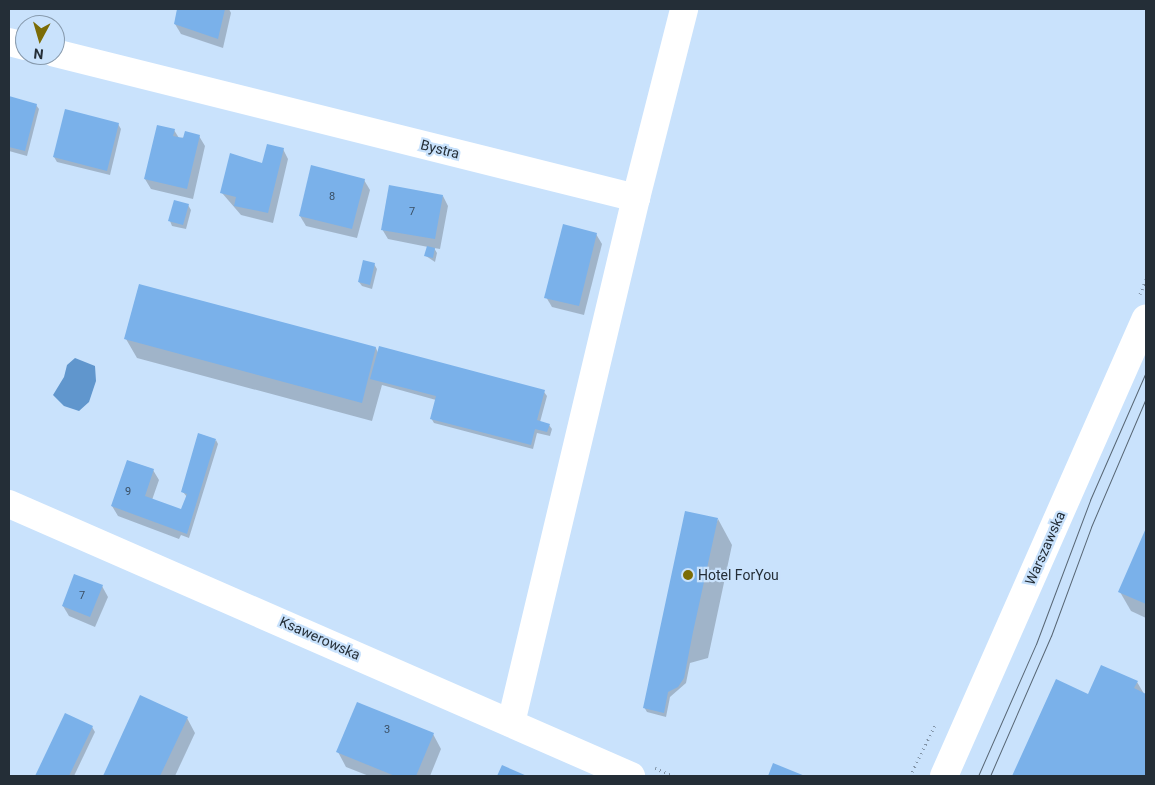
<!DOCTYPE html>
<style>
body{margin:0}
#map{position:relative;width:1155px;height:785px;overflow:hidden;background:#c9e2fc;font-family:Roboto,sans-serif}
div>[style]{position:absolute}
.water>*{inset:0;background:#6096cd}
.shadow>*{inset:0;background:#0003}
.building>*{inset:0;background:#7ab1ea}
.path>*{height:3px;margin-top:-1.5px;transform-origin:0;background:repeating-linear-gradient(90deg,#8294a7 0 1px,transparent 0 5px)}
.minor>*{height:28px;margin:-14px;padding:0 14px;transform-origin:14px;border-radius:14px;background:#fff}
.tertiary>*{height:28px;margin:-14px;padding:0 14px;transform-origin:14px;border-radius:14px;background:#fff}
.tram>*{height:1px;margin:-0.5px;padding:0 0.5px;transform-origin:0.5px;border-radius:0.5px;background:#586775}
.dots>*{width:14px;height:14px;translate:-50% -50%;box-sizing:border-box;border:2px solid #c9e2fc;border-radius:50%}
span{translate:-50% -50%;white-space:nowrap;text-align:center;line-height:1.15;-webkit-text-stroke:4.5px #c9e2fc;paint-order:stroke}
.number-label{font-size:11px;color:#3a4f64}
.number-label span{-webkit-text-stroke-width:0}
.street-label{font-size:14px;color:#242e37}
.poi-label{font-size:14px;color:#242e37}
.left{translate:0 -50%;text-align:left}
.frame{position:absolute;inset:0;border:10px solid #242e37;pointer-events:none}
.north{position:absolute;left:15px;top:15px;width:50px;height:50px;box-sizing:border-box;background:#c9e2fc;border:1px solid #879aad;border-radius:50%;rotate:186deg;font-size:14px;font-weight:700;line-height:20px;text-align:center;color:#242e37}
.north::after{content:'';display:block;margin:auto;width:18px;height:22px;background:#7b6c06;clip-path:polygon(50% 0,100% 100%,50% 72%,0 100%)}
</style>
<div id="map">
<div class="water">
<div style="clip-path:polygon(75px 358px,95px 366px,96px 381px,89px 402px,79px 411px,64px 406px,53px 395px,64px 377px,67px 365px)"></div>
</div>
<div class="shadow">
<div style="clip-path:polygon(179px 9px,229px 9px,231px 13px,223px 48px,181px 34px,175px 24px)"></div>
<div style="clip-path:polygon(9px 98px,36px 105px,39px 109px,27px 156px,9px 151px)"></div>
<div style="clip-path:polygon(118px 124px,121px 129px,110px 175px,57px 162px,54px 157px)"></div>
<div style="clip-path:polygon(174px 130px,179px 138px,199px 136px,205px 146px,193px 199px,151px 189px,145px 179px)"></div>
<div style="clip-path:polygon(283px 149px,288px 159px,273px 223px,241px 215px,222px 193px,231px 154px,263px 165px)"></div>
<div style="clip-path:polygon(364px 180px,370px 190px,357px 238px,306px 226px,300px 216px)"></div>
<div style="clip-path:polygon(443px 196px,448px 206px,440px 249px,434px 248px,437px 253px,435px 262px,426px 256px,428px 247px,388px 239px,382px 229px)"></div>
<div style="clip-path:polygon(188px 205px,191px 210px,186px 229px,172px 226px,170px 221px)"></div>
<div style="clip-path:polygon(596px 234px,602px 244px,584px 315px,552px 307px,546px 297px)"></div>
<div style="clip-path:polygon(374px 264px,377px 269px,372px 289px,362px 286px,359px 282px)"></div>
<div style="clip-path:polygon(126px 339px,376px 348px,378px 353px,544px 392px,547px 396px,540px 422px,549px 425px,552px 429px,550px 436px,537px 433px,533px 449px,434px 423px,431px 418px,436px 400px,382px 385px,372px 421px,137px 358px)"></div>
<div style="clip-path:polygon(216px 440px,218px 444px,189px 538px,181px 535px,179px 539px,118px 516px,112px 506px,153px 470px,159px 480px,152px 500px,182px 511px,187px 497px,183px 492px)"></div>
<div style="clip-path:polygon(718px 519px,732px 545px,708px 658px,690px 663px,686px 683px,670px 697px,666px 717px,647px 712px,644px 707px)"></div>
<div style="clip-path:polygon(1146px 532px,1146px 618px,1131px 611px,1120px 592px)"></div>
<div style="clip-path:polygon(102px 586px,108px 597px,95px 627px,69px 616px,63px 606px)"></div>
<div style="clip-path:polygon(1056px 681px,1088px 695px,1137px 682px,1146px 697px,1146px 776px,1014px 776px)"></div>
<div style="clip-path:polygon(141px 697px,187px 718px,195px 733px,175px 776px,105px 776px)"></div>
<div style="clip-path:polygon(66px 715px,92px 727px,95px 732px,74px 776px,37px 776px)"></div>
<div style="clip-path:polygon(433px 734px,441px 749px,430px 776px,369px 776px,346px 767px,338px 752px)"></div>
</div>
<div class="building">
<div style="clip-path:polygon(177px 9px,225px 9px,218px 39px,174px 24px)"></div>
<div style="clip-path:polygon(9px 96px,37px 104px,25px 151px,9px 147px)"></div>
<div style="clip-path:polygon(65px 109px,119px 123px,107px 171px,53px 157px)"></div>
<div style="clip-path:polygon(157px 125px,175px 129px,173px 136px,183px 138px,185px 131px,200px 135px,187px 189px,144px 179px)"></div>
<div style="clip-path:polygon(267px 144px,284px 148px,268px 213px,234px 206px,236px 197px,220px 193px,230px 153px,262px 163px)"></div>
<div style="clip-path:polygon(311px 165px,365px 179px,352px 229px,299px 216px)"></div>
<div style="clip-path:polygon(389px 185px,443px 195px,435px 239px,381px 230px)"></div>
<div style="clip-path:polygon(174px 200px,189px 204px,183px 225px,168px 221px)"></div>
<div style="clip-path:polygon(563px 224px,597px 233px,579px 306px,544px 298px)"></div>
<div style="clip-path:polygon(427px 246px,435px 248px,433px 258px,424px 256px)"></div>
<div style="clip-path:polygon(363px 260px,375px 263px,370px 285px,358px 282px)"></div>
<div style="clip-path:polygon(139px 284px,376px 347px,362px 403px,124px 339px)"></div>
<div style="clip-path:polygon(379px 346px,545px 390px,537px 420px,550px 424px,547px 432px,535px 429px,531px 445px,430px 419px,436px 396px,370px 379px)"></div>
<div style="clip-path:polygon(198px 433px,216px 439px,187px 534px,111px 506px,127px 460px,154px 469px,145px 496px,181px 509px,187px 494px,181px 492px)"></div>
<div style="clip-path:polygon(685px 511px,718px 518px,693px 632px,678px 636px,693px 632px,684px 678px,678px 687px,668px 692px,664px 713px,643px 708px)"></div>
<div style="clip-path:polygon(1146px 528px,1146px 604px,1118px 592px)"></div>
<div style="clip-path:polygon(74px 574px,103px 585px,90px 617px,62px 606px)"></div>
<div style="clip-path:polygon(1101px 665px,1138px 681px,1134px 688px,1146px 694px,1146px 776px,1012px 776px,1056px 679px,1088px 694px)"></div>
<div style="clip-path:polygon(140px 695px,188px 717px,160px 776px,103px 776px)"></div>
<div style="clip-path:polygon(357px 702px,434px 733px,416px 776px,395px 776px,336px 752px)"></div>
<div style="clip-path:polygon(65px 713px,93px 726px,69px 776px,35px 776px)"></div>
<div style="clip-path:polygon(773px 763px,805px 776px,768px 776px)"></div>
<div style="clip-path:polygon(502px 765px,527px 776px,497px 776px)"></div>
</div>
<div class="path">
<div style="left:1140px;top:294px;width:16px;rotate:-68deg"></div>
<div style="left:655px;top:768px;width:21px;rotate:23deg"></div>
<div style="left:910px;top:776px;width:57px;rotate:-63.9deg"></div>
</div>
<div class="minor">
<div style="left:9px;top:42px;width:16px;rotate:14deg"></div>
<div style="left:55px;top:53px;width:599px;rotate:14.01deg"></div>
<div style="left:636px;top:198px;width:195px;rotate:-75.7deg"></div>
<div style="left:9px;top:504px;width:679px;rotate:23.62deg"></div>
<div style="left:511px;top:723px;width:540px;rotate:-76.61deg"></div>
</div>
<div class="tertiary">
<div style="left:944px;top:776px;width:500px;rotate:-66.2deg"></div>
</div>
<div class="tram">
<div style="left:978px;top:776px;width:144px;rotate:-66.3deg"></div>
<div style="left:1036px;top:644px;width:154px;rotate:-69.4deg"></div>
<div style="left:1090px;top:500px;width:140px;rotate:-66.4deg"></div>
<div style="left:990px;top:776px;width:153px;rotate:-66.5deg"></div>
<div style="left:1051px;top:636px;width:116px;rotate:-69.8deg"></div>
<div style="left:1091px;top:527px;width:140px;rotate:-66.9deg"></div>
</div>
<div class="dots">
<div style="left:688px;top:575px;background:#7b6c06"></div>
</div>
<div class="number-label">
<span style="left:332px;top:197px">8</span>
<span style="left:412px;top:212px">7</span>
<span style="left:128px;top:492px">9</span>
<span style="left:82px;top:596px">7</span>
<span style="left:387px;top:730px">3</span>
</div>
<div class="street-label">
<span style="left:440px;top:149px;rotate:14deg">Bystra</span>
<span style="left:1045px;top:548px;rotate:-66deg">Warszawska</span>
<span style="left:320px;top:638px;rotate:24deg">Ksawerowska</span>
</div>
<div class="poi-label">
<span class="left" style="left:698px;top:575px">Hotel ForYou</span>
</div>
<div class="frame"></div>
<div class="north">N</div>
</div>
